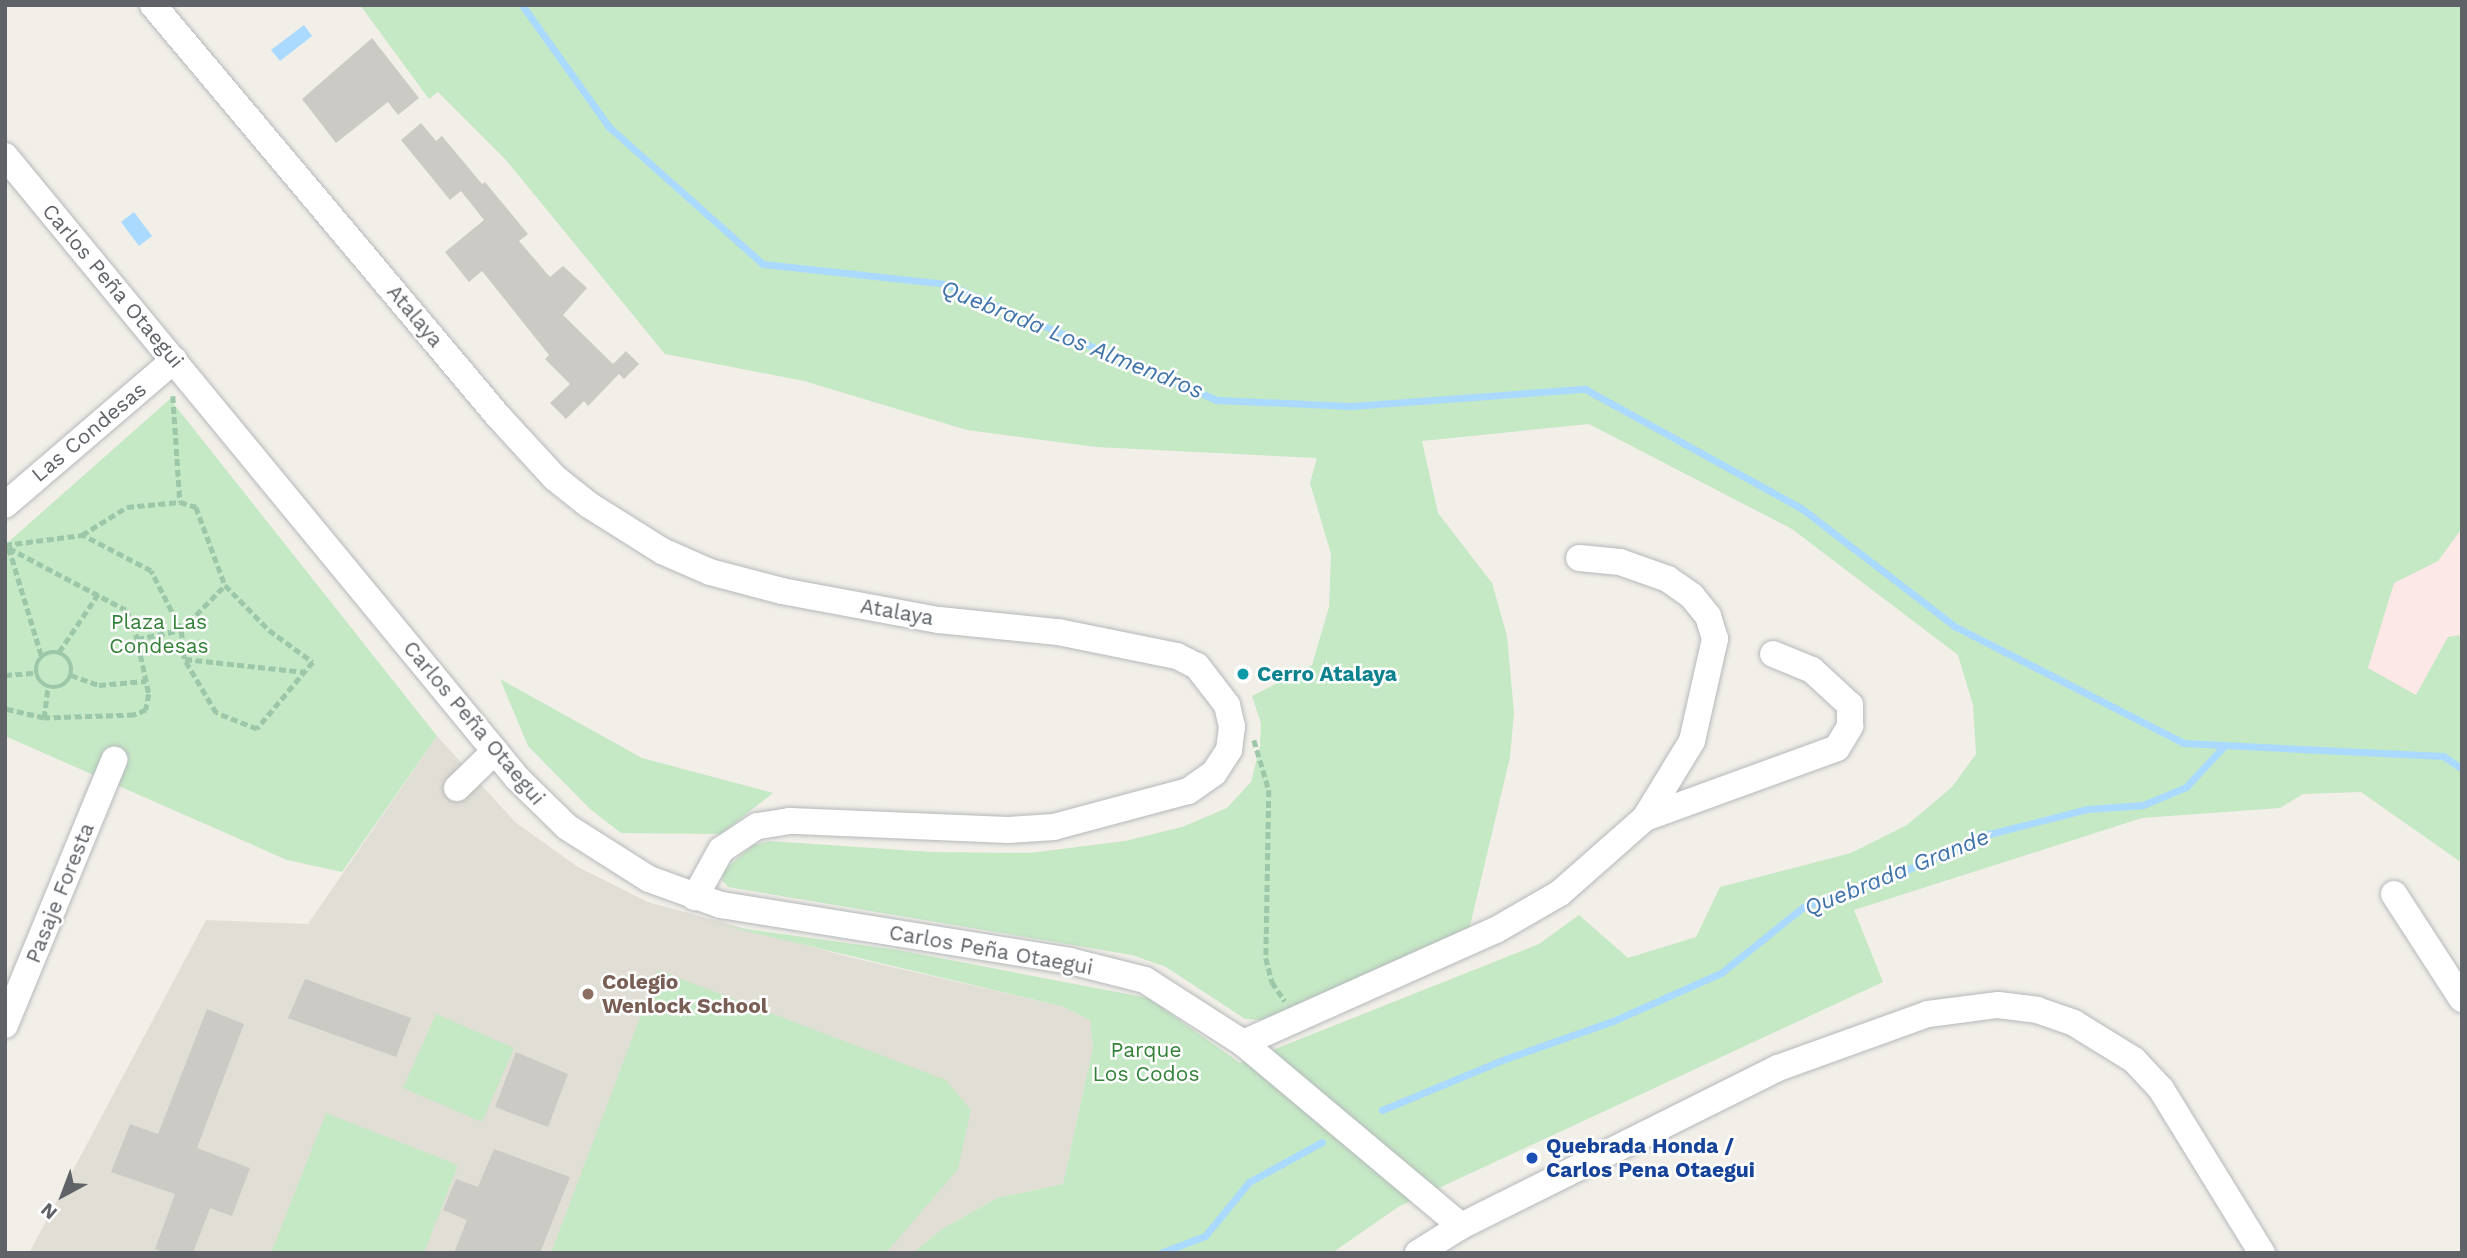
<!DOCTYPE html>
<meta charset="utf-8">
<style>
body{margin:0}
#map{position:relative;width:2467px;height:1258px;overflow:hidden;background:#f1efe8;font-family:"Work Sans",sans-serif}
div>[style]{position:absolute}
.education>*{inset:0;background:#e1ded6}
.medical>*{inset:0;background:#fce8e6}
.green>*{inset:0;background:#c5e8c5}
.water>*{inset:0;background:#aadaff}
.stream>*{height:7px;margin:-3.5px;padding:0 3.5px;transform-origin:3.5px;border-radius:3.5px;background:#aadaff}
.building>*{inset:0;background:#cccac5}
.path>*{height:4.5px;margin-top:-2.25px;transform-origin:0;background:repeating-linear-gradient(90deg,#9cc7a9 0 7px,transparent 0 10.5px)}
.path>.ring{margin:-2.25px;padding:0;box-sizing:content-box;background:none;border:4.5px solid #9cc7a9;border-radius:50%}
.roads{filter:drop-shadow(0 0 2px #b5b8bc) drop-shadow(0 0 2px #b5b8bc)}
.minor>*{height:26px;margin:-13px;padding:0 13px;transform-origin:13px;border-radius:13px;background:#fff}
.dots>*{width:19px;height:19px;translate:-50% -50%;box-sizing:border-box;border:4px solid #fff;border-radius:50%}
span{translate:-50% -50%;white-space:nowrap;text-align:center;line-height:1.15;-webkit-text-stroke:5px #fff;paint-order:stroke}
.street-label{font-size:21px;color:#5f6368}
.park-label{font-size:21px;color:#348238}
.culture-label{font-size:21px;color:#0d838f;font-weight:700}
.left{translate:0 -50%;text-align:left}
.education-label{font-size:21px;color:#785e54;font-weight:700}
.transit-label{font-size:21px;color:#164399;font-weight:700}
.water-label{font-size:23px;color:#4174aa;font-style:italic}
.frame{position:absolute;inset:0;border:7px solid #5f6368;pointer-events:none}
.north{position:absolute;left:28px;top:1160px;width:70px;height:70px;-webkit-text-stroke:5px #fff;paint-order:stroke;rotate:221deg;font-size:19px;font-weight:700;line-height:28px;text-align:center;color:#5f6368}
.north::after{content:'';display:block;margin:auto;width:24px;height:32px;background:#5f6368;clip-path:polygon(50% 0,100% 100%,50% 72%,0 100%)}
</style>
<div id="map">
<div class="education">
<div style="clip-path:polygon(437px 736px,515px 822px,578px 867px,648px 902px,849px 957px,1061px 1006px,1090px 1020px,1093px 1047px,1063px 1184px,997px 1198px,942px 1229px,913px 1253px,29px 1253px,206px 920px,308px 924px)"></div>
</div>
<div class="medical">
<div style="clip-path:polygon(2462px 528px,2462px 727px,2252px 640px,2438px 561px)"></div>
</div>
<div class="green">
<div style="clip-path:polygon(360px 5px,2462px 5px,2462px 528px,2438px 561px,2394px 583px,2368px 668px,2416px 695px,2448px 637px,2462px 635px,2462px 863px,2361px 792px,2303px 794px,2280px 808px,2142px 818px,1854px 910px,1883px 982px,1398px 1207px,1332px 1253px,913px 1253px,942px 1229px,997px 1198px,1063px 1184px,1093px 1047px,1090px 1020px,1061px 1006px,725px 926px,898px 950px,1148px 998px,1240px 1063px,1539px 944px,1579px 915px,1628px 958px,1696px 937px,1720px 887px,1851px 853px,1907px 825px,1952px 787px,1976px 754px,1973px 705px,1958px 655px,1792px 529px,1589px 424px,1422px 441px,1438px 513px,1492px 583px,1507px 636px,1514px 713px,1510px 757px,1469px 930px,1263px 1020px,1245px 1019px,1166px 967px,1132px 955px,728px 887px,722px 880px,723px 871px,753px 845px,770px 841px,931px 852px,1030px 853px,1125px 841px,1182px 827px,1227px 808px,1251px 782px,1260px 746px,1261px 723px,1252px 696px,1312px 665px,1329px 607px,1331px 554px,1310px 483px,1317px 458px,1096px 447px,967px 430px,804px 381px,665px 354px,506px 160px,438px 92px,429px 99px)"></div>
<div style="clip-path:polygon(170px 399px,437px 736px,342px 872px,287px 860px,5px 736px,5px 545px)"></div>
<div style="clip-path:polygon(500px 679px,642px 758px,773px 793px,721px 834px,621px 833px,590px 809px,528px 746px)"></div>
<div style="clip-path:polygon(658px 970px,946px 1080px,971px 1110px,958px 1169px,886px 1253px,551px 1253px)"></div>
<div style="clip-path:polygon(436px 1014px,514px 1048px,482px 1122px,403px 1088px)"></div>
<div style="clip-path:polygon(326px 1113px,458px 1165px,424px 1253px,271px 1253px)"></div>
</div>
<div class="water">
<div style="clip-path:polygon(304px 25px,312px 36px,280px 61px,271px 50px)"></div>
<div style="clip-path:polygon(134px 212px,152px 236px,139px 246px,121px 222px)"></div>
</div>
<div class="stream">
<div style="left:522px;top:5px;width:150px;rotate:54.5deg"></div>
<div style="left:609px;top:127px;width:206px;rotate:41.7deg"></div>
<div style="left:763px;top:264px;width:184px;rotate:6.2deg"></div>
<div style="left:946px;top:284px;width:294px;rotate:23.2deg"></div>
<div style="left:1216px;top:400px;width:135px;rotate:2.5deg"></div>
<div style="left:1351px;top:406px;width:235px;rotate:-4.2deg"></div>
<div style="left:1585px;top:389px;width:247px;rotate:28.9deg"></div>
<div style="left:1801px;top:508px;width:193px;rotate:37.6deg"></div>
<div style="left:1954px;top:626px;width:258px;rotate:27deg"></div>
<div style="left:2184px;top:743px;width:259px;rotate:2.9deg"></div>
<div style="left:2443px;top:756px;width:23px;rotate:34deg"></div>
<div style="left:1382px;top:1110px;width:133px;rotate:-22.5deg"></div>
<div style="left:1505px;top:1059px;width:114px;rotate:-19.4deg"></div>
<div style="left:1613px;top:1021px;width:118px;rotate:-24deg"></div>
<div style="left:1721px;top:973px;width:105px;rotate:-38.8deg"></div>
<div style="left:1803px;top:907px;width:97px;rotate:-19.2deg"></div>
<div style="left:1895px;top:875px;width:103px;rotate:-23.6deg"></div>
<div style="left:1989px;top:834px;width:102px;rotate:-14.2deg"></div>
<div style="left:2088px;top:809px;width:55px;rotate:-4.2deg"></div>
<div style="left:2143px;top:805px;width:47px;rotate:-22.7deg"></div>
<div style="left:2186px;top:787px;width:57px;rotate:-47.1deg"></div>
<div style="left:1160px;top:1253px;width:48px;rotate:-20.7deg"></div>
<div style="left:1205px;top:1236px;width:70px;rotate:-50.8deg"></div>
<div style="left:1249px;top:1182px;width:83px;rotate:-28.7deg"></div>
</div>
<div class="building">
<div style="clip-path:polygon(372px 38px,419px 98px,398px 115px,388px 102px,336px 143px,302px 99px)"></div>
<div style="clip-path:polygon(421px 123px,436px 141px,442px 136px,482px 184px,485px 182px,528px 234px,519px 241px,550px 277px,563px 266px,587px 288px,563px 315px,613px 364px,626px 351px,639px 364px,624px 379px,619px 374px,588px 406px,584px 401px,566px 419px,550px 403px,570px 384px,545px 359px,549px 355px,482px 271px,469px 282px,445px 252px,484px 220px,461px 191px,450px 200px,401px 140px)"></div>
<div style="clip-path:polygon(305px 979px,411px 1018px,396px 1057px,288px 1018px)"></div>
<div style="clip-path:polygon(207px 1009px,244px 1024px,197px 1148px,250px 1168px,232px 1216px,210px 1208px,193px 1253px,166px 1253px,155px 1249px,175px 1194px,111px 1172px,130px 1124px,158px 1134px)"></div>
<div style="clip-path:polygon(516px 1052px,568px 1074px,548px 1127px,495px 1107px)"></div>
<div style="clip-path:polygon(494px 1149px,570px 1177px,540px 1253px,454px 1253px,467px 1220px,443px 1210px,456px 1179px,478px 1187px)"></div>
</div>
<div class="path">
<div style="left:173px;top:396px;width:106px;rotate:86.2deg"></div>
<div style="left:5px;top:545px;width:78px;rotate:-7.4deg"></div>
<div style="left:82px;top:535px;width:53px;rotate:-31.9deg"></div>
<div style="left:127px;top:507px;width:53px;rotate:-5.4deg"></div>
<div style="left:180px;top:502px;width:17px;rotate:17deg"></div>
<div style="left:196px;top:507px;width:83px;rotate:69.6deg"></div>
<div style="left:225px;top:585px;width:63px;rotate:45.6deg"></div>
<div style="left:269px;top:630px;width:54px;rotate:36deg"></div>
<div style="left:313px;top:662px;width:87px;rotate:129.9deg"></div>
<div style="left:257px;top:729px;width:44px;rotate:-158.7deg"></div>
<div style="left:216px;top:713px;width:63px;rotate:-120.7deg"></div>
<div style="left:184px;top:659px;width:29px;rotate:-96deg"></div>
<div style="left:181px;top:630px;width:66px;rotate:-117deg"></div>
<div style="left:151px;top:571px;width:78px;rotate:-152.4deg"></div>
<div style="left:9px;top:548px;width:114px;rotate:73.2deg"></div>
<div style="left:5px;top:552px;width:6px;rotate:-45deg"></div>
<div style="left:9px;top:548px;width:132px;rotate:27.9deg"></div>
<div style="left:126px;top:610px;width:16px;rotate:60deg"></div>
<div style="left:134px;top:624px;width:72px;rotate:77.9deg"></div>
<div style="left:149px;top:694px;width:16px;rotate:101deg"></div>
<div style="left:146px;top:710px;width:13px;rotate:157deg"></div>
<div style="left:134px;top:715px;width:90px;rotate:178.1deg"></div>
<div style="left:44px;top:718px;width:40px;rotate:-167deg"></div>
<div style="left:137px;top:639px;width:45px;rotate:-11.6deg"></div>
<div style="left:181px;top:630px;width:63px;rotate:-45.6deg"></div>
<div style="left:59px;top:652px;width:70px;rotate:-56.1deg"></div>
<div class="ring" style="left:36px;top:652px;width:31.5px;height:31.5px"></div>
<div style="left:185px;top:659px;width:121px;rotate:6.2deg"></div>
<div style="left:5px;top:675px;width:31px;rotate:-4deg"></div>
<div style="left:71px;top:675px;width:30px;rotate:20deg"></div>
<div style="left:99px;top:685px;width:47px;rotate:-4.9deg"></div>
<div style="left:44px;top:718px;width:32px;rotate:-83deg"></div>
<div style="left:1254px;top:740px;width:52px;rotate:73.3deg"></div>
<div style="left:1269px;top:790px;width:168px;rotate:91deg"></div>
<div style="left:1266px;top:958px;width:25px;rotate:76deg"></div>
<div style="left:1272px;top:982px;width:23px;rotate:56deg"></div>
</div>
<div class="roads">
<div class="minor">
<div style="left:153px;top:5px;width:537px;rotate:49.99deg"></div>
<div style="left:498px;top:416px;width:84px;rotate:47.4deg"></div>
<div style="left:555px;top:478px;width:43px;rotate:38.5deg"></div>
<div style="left:589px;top:505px;width:86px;rotate:32.2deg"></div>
<div style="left:662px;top:551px;width:52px;rotate:23.6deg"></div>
<div style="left:710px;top:572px;width:74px;rotate:14.8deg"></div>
<div style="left:782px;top:591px;width:160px;rotate:10.5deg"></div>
<div style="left:939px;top:620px;width:120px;rotate:5.8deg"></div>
<div style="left:1058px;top:632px;width:121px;rotate:11.4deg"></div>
<div style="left:1177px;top:656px;width:22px;rotate:27deg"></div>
<div style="left:1197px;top:666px;width:49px;rotate:52.4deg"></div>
<div style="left:1227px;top:705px;width:22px;rotate:77deg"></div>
<div style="left:1232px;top:726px;width:24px;rotate:97deg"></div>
<div style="left:1229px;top:750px;width:27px;rotate:123deg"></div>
<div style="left:1214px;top:773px;width:32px;rotate:145deg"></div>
<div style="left:1188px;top:791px;width:139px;rotate:165deg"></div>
<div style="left:1054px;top:827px;width:46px;rotate:176.3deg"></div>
<div style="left:1008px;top:830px;width:218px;rotate:-177.6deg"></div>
<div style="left:790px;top:821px;width:33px;rotate:171deg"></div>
<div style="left:757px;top:826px;width:43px;rotate:146.3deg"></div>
<div style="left:721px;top:850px;width:54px;rotate:119deg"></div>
<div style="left:5px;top:156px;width:806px;rotate:50.54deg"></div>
<div style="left:517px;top:778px;width:70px;rotate:44.4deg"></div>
<div style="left:567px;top:827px;width:97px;rotate:32.4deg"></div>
<div style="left:649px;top:879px;width:77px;rotate:19.9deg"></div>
<div style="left:721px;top:905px;width:353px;rotate:9.1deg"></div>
<div style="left:1070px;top:961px;width:77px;rotate:14.2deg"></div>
<div style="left:1145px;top:980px;width:117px;rotate:32.7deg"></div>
<div style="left:1243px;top:1043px;width:285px;rotate:40deg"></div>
<div style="left:5px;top:505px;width:223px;rotate:-40.6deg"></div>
<div style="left:457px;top:788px;width:53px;rotate:-44.2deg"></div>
<div style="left:1645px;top:818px;width:204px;rotate:-20deg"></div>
<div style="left:1837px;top:748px;width:26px;rotate:-59deg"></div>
<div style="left:1850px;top:726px;width:21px;rotate:-90deg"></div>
<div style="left:1850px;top:705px;width:52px;rotate:-137.4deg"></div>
<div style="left:1812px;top:670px;width:42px;rotate:-157.7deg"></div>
<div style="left:2394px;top:894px;width:125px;rotate:57.1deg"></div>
<div style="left:5px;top:1025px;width:287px;rotate:-67.6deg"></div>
<div style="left:1243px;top:1043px;width:277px;rotate:-24.1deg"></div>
<div style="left:1496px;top:930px;width:74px;rotate:-30deg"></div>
<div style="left:1560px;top:893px;width:113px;rotate:-41.4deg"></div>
<div style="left:1645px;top:818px;width:90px;rotate:-58.6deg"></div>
<div style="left:1692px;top:741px;width:105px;rotate:-77.3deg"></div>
<div style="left:1715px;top:639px;width:24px;rotate:-107deg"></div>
<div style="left:1708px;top:616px;width:26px;rotate:-129deg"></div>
<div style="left:1692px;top:596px;width:29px;rotate:-145deg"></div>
<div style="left:1668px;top:579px;width:51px;rotate:-160.5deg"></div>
<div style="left:1620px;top:562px;width:41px;rotate:-174.4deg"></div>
<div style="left:1418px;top:1253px;width:51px;rotate:-32.1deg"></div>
<div style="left:1461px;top:1226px;width:354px;rotate:-26.5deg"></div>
<div style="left:1778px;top:1068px;width:159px;rotate:-19.8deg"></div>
<div style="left:1928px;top:1014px;width:71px;rotate:-7.3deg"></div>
<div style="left:1998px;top:1005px;width:39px;rotate:7deg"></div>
<div style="left:2037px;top:1010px;width:39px;rotate:19deg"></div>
<div style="left:2074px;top:1023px;width:70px;rotate:31.7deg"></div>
<div style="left:2134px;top:1060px;width:40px;rotate:47deg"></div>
<div style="left:2161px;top:1089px;width:193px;rotate:58.4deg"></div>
</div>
</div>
<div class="dots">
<div style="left:1243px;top:674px;background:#0f9aa8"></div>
<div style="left:588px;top:994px;background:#8d6e63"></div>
<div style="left:1532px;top:1158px;background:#1a4fb4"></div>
</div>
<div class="street-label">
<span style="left:113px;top:286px;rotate:50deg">Carlos Peña Otaegui</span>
<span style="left:415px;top:316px;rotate:50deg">Atalaya</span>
<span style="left:89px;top:432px;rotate:-40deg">Las Condesas</span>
<span style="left:897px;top:612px;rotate:10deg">Atalaya</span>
<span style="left:474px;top:723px;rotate:50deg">Carlos Peña Otaegui</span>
<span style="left:60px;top:893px;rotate:-68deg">Pasaje Foresta</span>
<span style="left:991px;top:950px;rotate:10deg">Carlos Peña Otaegui</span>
</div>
<div class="park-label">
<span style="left:159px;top:634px">Plaza Las<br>Condesas</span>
<span style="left:1146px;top:1062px">Parque<br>Los Codos</span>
</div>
<div class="culture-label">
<span class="left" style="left:1257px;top:674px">Cerro Atalaya</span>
</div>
<div class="education-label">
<span class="left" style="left:602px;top:994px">Colegio<br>Wenlock School</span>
</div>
<div class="transit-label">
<span class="left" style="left:1546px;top:1158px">Quebrada Honda /<br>Carlos Pena Otaegui</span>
</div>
<div class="water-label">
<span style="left:1072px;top:340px;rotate:22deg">Quebrada Los Almendros</span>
<span style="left:1897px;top:873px;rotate:-22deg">Quebrada Grande</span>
</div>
<div class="frame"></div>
<div class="north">N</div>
</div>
